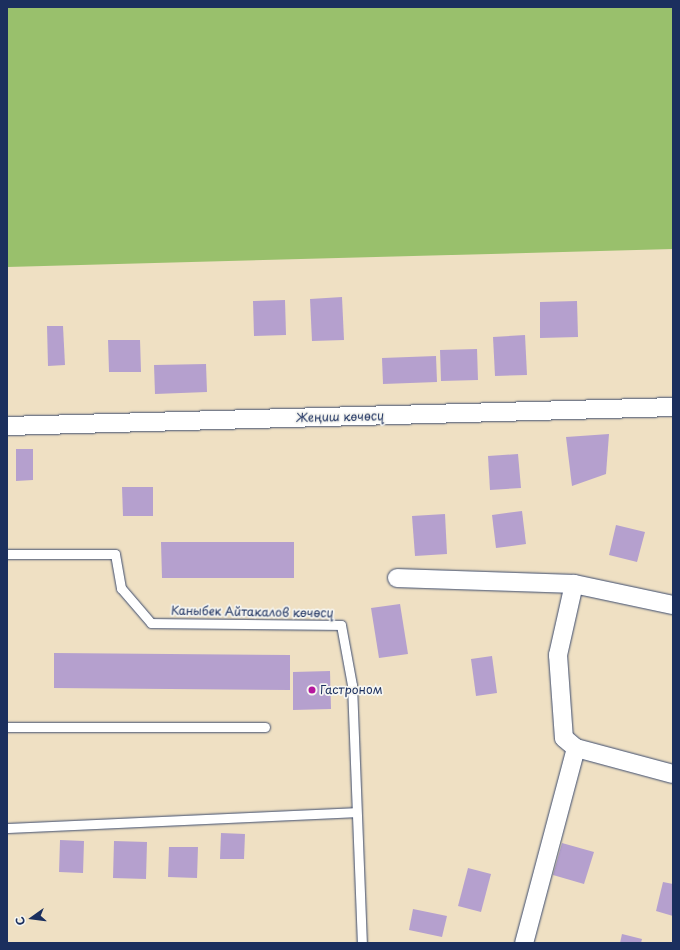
<!DOCTYPE html>
<meta charset="utf-8">
<style>
body{margin:0}
#map{position:relative;width:680px;height:950px;overflow:hidden;background:#efe0c3;font-family:"Playpen Sans",sans-serif}
div>[style]{position:absolute}
.green>*{inset:0;background:#99c06c}
.building>*{inset:0;background:#b5a0ce}
.roads{filter:drop-shadow(0 0 1px #3b4a6d) drop-shadow(0 0 1px #3b4a6d)}
.lane>*{height:9px;margin:-4.5px;padding:0 4.5px;transform-origin:4.5px;border-radius:4.5px;background:#fff}
.street>*{height:18px;margin:-9px;padding:0 9px;transform-origin:9px;border-radius:9px;background:#fff}
.dots>*{width:11px;height:11px;translate:-50% -50%;box-sizing:border-box;border:2px solid #f6f6f2;border-radius:50%}
span{translate:-50% -50%;white-space:nowrap;text-align:center;line-height:1.15;-webkit-text-stroke:3.5px #f6f6f2;paint-order:stroke}
.street-label{font-size:12px;color:#1b2f5e}
.poi-label{font-size:12px;color:#1b2f5e}
.left{translate:0 -50%;text-align:left}
.frame{position:absolute;inset:0;border:8px solid #1b2f5e;pointer-events:none}
.north{position:absolute;left:12px;top:898px;width:40px;height:40px;-webkit-text-stroke:3px #f6f6f2;paint-order:stroke;rotate:256deg;font-size:11px;font-weight:700;line-height:16px;text-align:center;color:#1b2f5e}
.north::after{content:'';display:block;margin:auto;width:14px;height:18px;background:#1b2f5e;clip-path:polygon(50% 0,100% 100%,50% 72%,0 100%)}
</style>
<div id="map">
<div class="green">
<div style="clip-path:polygon(7px 7px,673px 7px,673px 249px,7px 267px)"></div>
</div>
<div class="building">
<div style="clip-path:polygon(342px 297px,344px 340px,312px 341px,310px 299px)"></div>
<div style="clip-path:polygon(285px 300px,286px 335px,254px 336px,253px 301px)"></div>
<div style="clip-path:polygon(577px 301px,578px 337px,540px 338px,540px 302px)"></div>
<div style="clip-path:polygon(47px 326px,63px 326px,65px 365px,48px 366px)"></div>
<div style="clip-path:polygon(525px 335px,527px 375px,495px 376px,493px 337px)"></div>
<div style="clip-path:polygon(108px 340px,140px 340px,141px 372px,109px 372px)"></div>
<div style="clip-path:polygon(477px 349px,478px 380px,441px 381px,440px 350px)"></div>
<div style="clip-path:polygon(436px 356px,437px 382px,383px 384px,382px 358px)"></div>
<div style="clip-path:polygon(206px 364px,207px 392px,155px 394px,154px 365px)"></div>
<div style="clip-path:polygon(609px 434px,606px 474px,572px 486px,566px 437px)"></div>
<div style="clip-path:polygon(16px 449px,33px 449px,33px 480px,16px 481px)"></div>
<div style="clip-path:polygon(518px 454px,521px 488px,490px 490px,488px 456px)"></div>
<div style="clip-path:polygon(122px 487px,153px 487px,153px 516px,123px 516px)"></div>
<div style="clip-path:polygon(522px 511px,526px 544px,496px 548px,492px 515px)"></div>
<div style="clip-path:polygon(445px 514px,447px 554px,415px 556px,412px 516px)"></div>
<div style="clip-path:polygon(616px 525px,645px 532px,637px 562px,609px 555px)"></div>
<div style="clip-path:polygon(161px 542px,294px 542px,294px 578px,162px 578px)"></div>
<div style="clip-path:polygon(400px 604px,408px 654px,379px 658px,371px 608px)"></div>
<div style="clip-path:polygon(54px 653px,290px 655px,290px 690px,54px 688px)"></div>
<div style="clip-path:polygon(492px 656px,497px 693px,476px 696px,471px 659px)"></div>
<div style="clip-path:polygon(330px 671px,331px 709px,293px 710px,293px 672px)"></div>
<div style="clip-path:polygon(221px 833px,245px 834px,244px 859px,220px 859px)"></div>
<div style="clip-path:polygon(60px 840px,84px 841px,83px 873px,59px 872px)"></div>
<div style="clip-path:polygon(114px 841px,147px 842px,146px 879px,113px 878px)"></div>
<div style="clip-path:polygon(562px 843px,594px 852px,584px 884px,553px 875px)"></div>
<div style="clip-path:polygon(169px 847px,198px 847px,197px 878px,168px 877px)"></div>
<div style="clip-path:polygon(468px 868px,491px 874px,481px 912px,458px 906px)"></div>
<div style="clip-path:polygon(663px 882px,673px 884px,673px 916px,656px 911px)"></div>
<div style="clip-path:polygon(413px 909px,447px 916px,442px 937px,409px 930px)"></div>
<div style="clip-path:polygon(622px 934px,642px 939px,641px 943px,620px 943px)"></div>
</div>
<div class="roads">
<div class="lane">
<div style="left:7px;top:554px;width:108px"></div>
<div style="left:115px;top:554px;width:35px;rotate:80deg"></div>
<div style="left:121px;top:588px;width:46px;rotate:49.4deg"></div>
<div style="left:151px;top:623px;width:190px;rotate:0.6deg"></div>
<div style="left:341px;top:625px;width:61px;rotate:79.6deg"></div>
<div style="left:352px;top:685px;width:258px;rotate:87.8deg"></div>
<div style="left:7px;top:727px;width:258px"></div>
<div style="left:7px;top:828px;width:348px;rotate:-2.6deg"></div>
</div>
<div class="street">
<div style="left:7px;top:426px;width:666px;rotate:-1.63deg"></div>
<div style="left:397px;top:578px;width:177px;rotate:1.9deg"></div>
<div style="left:574px;top:584px;width:73px;rotate:102.7deg"></div>
<div style="left:558px;top:655px;width:83px;rotate:85.9deg"></div>
<div style="left:564px;top:738px;width:16px;rotate:40deg"></div>
<div style="left:576px;top:748px;width:202px;rotate:104.9deg"></div>
<div style="left:574px;top:584px;width:101px;rotate:12deg"></div>
<div style="left:576px;top:748px;width:100px;rotate:15deg"></div>
</div>
</div>
<div class="dots">
<div style="left:312px;top:690px;background:#b5179e"></div>
</div>
<div class="street-label">
<span style="left:340px;top:417px;rotate:-1deg">Жеңиш көчөсү</span>
<span style="left:252px;top:612px;rotate:1deg">Каныбек Айтакалов көчөсү</span>
</div>
<div class="poi-label">
<span class="left" style="left:320px;top:690px">Гастроном</span>
</div>
<div class="frame"></div>
<div class="north">С</div>
</div>
